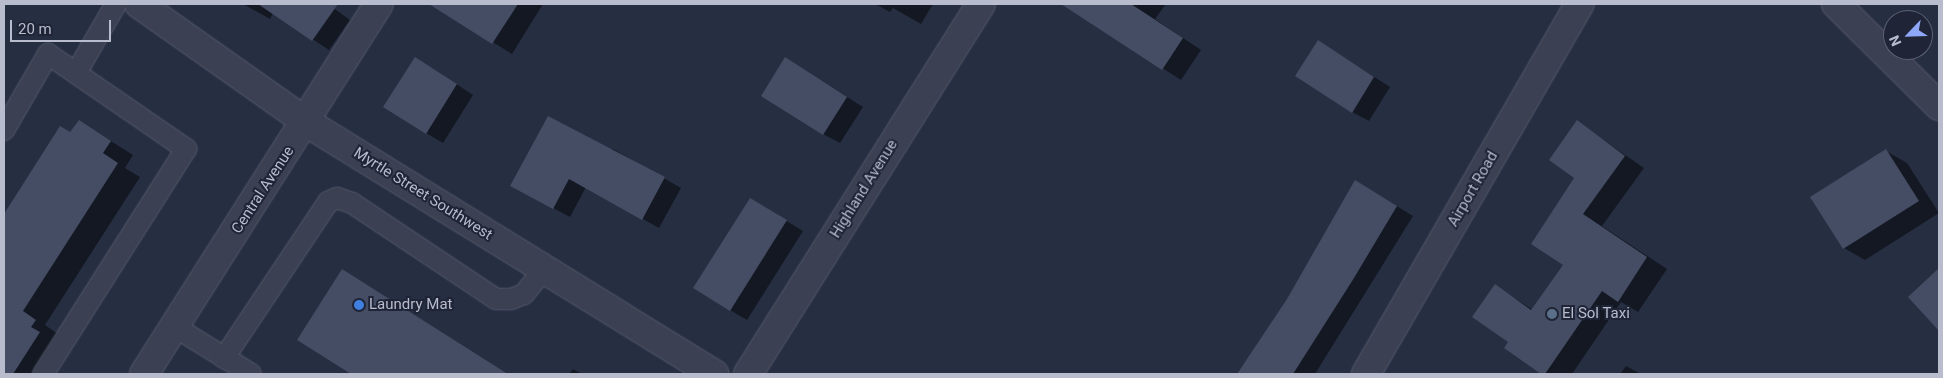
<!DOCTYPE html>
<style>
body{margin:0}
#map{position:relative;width:1943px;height:378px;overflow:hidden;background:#262e42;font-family:Roboto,sans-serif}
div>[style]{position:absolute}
.shadow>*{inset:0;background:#0007}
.building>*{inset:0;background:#454d64}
.roads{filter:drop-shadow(0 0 1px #565b6c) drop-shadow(0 0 1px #565b6c)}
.lane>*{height:20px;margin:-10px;padding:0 10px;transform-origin:10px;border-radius:10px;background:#3b4052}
.street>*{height:28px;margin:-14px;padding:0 14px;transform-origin:14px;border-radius:14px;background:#3b4052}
.dots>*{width:14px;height:14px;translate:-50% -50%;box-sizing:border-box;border:2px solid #1f2537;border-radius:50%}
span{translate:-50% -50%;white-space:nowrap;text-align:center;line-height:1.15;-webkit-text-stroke:4px #1f2537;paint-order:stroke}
.street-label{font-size:15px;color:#b8bccc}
.poi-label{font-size:15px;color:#b8bccc}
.left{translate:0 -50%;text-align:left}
.frame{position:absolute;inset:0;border:5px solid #b8bccc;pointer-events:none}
.north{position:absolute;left:1883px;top:10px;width:50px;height:50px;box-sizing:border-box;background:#1f2537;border:1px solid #5c6173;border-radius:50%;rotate:246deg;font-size:14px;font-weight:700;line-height:20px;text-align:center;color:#b8bccc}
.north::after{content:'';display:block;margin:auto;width:18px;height:22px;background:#8fa7f9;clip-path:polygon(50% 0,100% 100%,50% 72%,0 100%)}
.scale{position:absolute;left:10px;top:20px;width:101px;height:22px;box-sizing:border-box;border:2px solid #b8bccc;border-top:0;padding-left:6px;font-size:15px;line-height:18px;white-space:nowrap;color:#b8bccc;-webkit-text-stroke:4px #1f2537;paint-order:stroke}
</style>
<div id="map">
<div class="shadow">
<div style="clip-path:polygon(243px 4px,328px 4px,350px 20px,329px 50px,273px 13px,270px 19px)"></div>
<div style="clip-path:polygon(465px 4px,543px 4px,512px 54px,455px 19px)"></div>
<div style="clip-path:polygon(875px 4px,933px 4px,921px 24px,893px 8px,890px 12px)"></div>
<div style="clip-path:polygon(1063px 4px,1166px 4px,1155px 19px,1201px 50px,1181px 80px)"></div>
<div style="clip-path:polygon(1335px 52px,1390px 87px,1369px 121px,1352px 112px)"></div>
<div style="clip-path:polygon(432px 68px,473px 95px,443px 143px,426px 133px)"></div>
<div style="clip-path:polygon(802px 69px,863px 107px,840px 143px,823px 134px)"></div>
<div style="clip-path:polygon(79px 121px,133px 155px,125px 168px,140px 177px,45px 325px,58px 334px,44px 374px,4px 374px,4px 217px,60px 128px,71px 134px)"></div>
<div style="clip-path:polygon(1577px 122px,1644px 168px,1602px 226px,1667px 269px,1638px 312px,1621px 302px,1572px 374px,1543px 374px,1506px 347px,1509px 342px,1495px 286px,1533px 310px,1565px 265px,1576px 178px)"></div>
<div style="clip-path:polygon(613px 149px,681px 188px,659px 228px,586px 187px,570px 217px,529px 195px)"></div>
<div style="clip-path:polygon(1886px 151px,1907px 163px,1939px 213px,1865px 260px,1844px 248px)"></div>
<div style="clip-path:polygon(1372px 191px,1413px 216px,1315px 374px,1254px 374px,1243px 367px)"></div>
<div style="clip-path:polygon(767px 209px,803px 231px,747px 320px,730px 310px)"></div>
<div style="clip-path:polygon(1939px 269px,1939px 327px,1910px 297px)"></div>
<div style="clip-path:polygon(365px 284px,508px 374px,354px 374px,299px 340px)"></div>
<div style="clip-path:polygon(1626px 366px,1641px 374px,1620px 374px)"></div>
<div style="clip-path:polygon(573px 369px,582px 374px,569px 374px)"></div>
</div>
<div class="building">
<div style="clip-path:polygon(258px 4px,338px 4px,312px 41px)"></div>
<div style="clip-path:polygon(429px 4px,518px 4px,492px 44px)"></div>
<div style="clip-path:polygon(1061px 4px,1131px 4px,1183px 38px,1162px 70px)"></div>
<div style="clip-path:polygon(1318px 40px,1374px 77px,1352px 113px,1295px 76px)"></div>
<div style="clip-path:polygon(415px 57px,457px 84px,426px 134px,383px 107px)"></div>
<div style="clip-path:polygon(785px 57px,847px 97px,823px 135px,761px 96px)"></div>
<div style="clip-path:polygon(548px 116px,665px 177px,642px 220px,569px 179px,553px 209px,510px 186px)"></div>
<div style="clip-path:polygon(79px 120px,111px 141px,103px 153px,118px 163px,23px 311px,36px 320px,31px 327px,40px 332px,13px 374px,4px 374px,4px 214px,60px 126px,70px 132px)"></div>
<div style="clip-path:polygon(1577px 120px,1625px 156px,1583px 214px,1647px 257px,1618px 302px,1602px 291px,1545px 374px,1541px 374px,1504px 348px,1508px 342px,1472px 317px,1495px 284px,1531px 310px,1563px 265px,1531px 244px,1574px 178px,1549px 160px)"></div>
<div style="clip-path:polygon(1886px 149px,1919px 201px,1843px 249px,1810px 197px)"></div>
<div style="clip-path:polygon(1355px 180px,1397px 206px,1354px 278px,1293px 374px,1237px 374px,1287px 299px)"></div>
<div style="clip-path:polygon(750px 198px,787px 220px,730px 311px,693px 288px)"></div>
<div style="clip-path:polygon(1939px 268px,1939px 331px,1908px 297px)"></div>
<div style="clip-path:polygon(342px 269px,508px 374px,351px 374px,297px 340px)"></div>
</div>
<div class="roads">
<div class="lane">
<div style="left:76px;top:73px;width:80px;rotate:-59.9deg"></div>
<div style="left:4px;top:130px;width:88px;rotate:-59.9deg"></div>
<div style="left:48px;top:54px;width:168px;rotate:34.5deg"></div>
<div style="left:186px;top:149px;width:267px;rotate:122.4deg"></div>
<div style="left:175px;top:327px;width:89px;rotate:31.7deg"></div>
<div style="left:224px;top:358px;width:187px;rotate:-56.3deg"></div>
<div style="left:328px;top:202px;width:10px;rotate:-24deg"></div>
<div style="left:337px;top:198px;width:16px;rotate:18deg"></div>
<div style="left:352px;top:203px;width:173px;rotate:33.7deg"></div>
<div style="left:496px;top:299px;width:15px"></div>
<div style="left:511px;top:299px;width:14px;rotate:-21deg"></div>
<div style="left:524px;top:294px;width:32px;rotate:-51deg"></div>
</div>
<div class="street">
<div style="left:139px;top:4px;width:204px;rotate:35.2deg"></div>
<div style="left:306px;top:122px;width:480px;rotate:31.7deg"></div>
<div style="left:1836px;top:4px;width:145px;rotate:44.7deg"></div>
<div style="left:144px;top:374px;width:438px;rotate:-57.6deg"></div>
<div style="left:748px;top:374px;width:437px;rotate:-57.8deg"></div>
<div style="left:1366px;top:374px;width:427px;rotate:-60deg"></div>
</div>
</div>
<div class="dots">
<div style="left:359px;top:305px;background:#3f7fe0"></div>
<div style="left:1552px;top:314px;background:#5c6f8a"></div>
</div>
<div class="street-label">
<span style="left:864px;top:189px;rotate:-58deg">Highland Avenue</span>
<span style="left:1473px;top:189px;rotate:-60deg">Airport Road</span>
<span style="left:263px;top:190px;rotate:-57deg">Central Avenue</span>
<span style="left:423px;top:194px;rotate:32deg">Myrtle Street Southwest</span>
</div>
<div class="poi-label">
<span class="left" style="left:369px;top:305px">Laundry Mat</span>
<span class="left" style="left:1562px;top:314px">El Sol Taxi</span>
</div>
<div class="frame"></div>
<div class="north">N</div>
<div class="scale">20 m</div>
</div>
